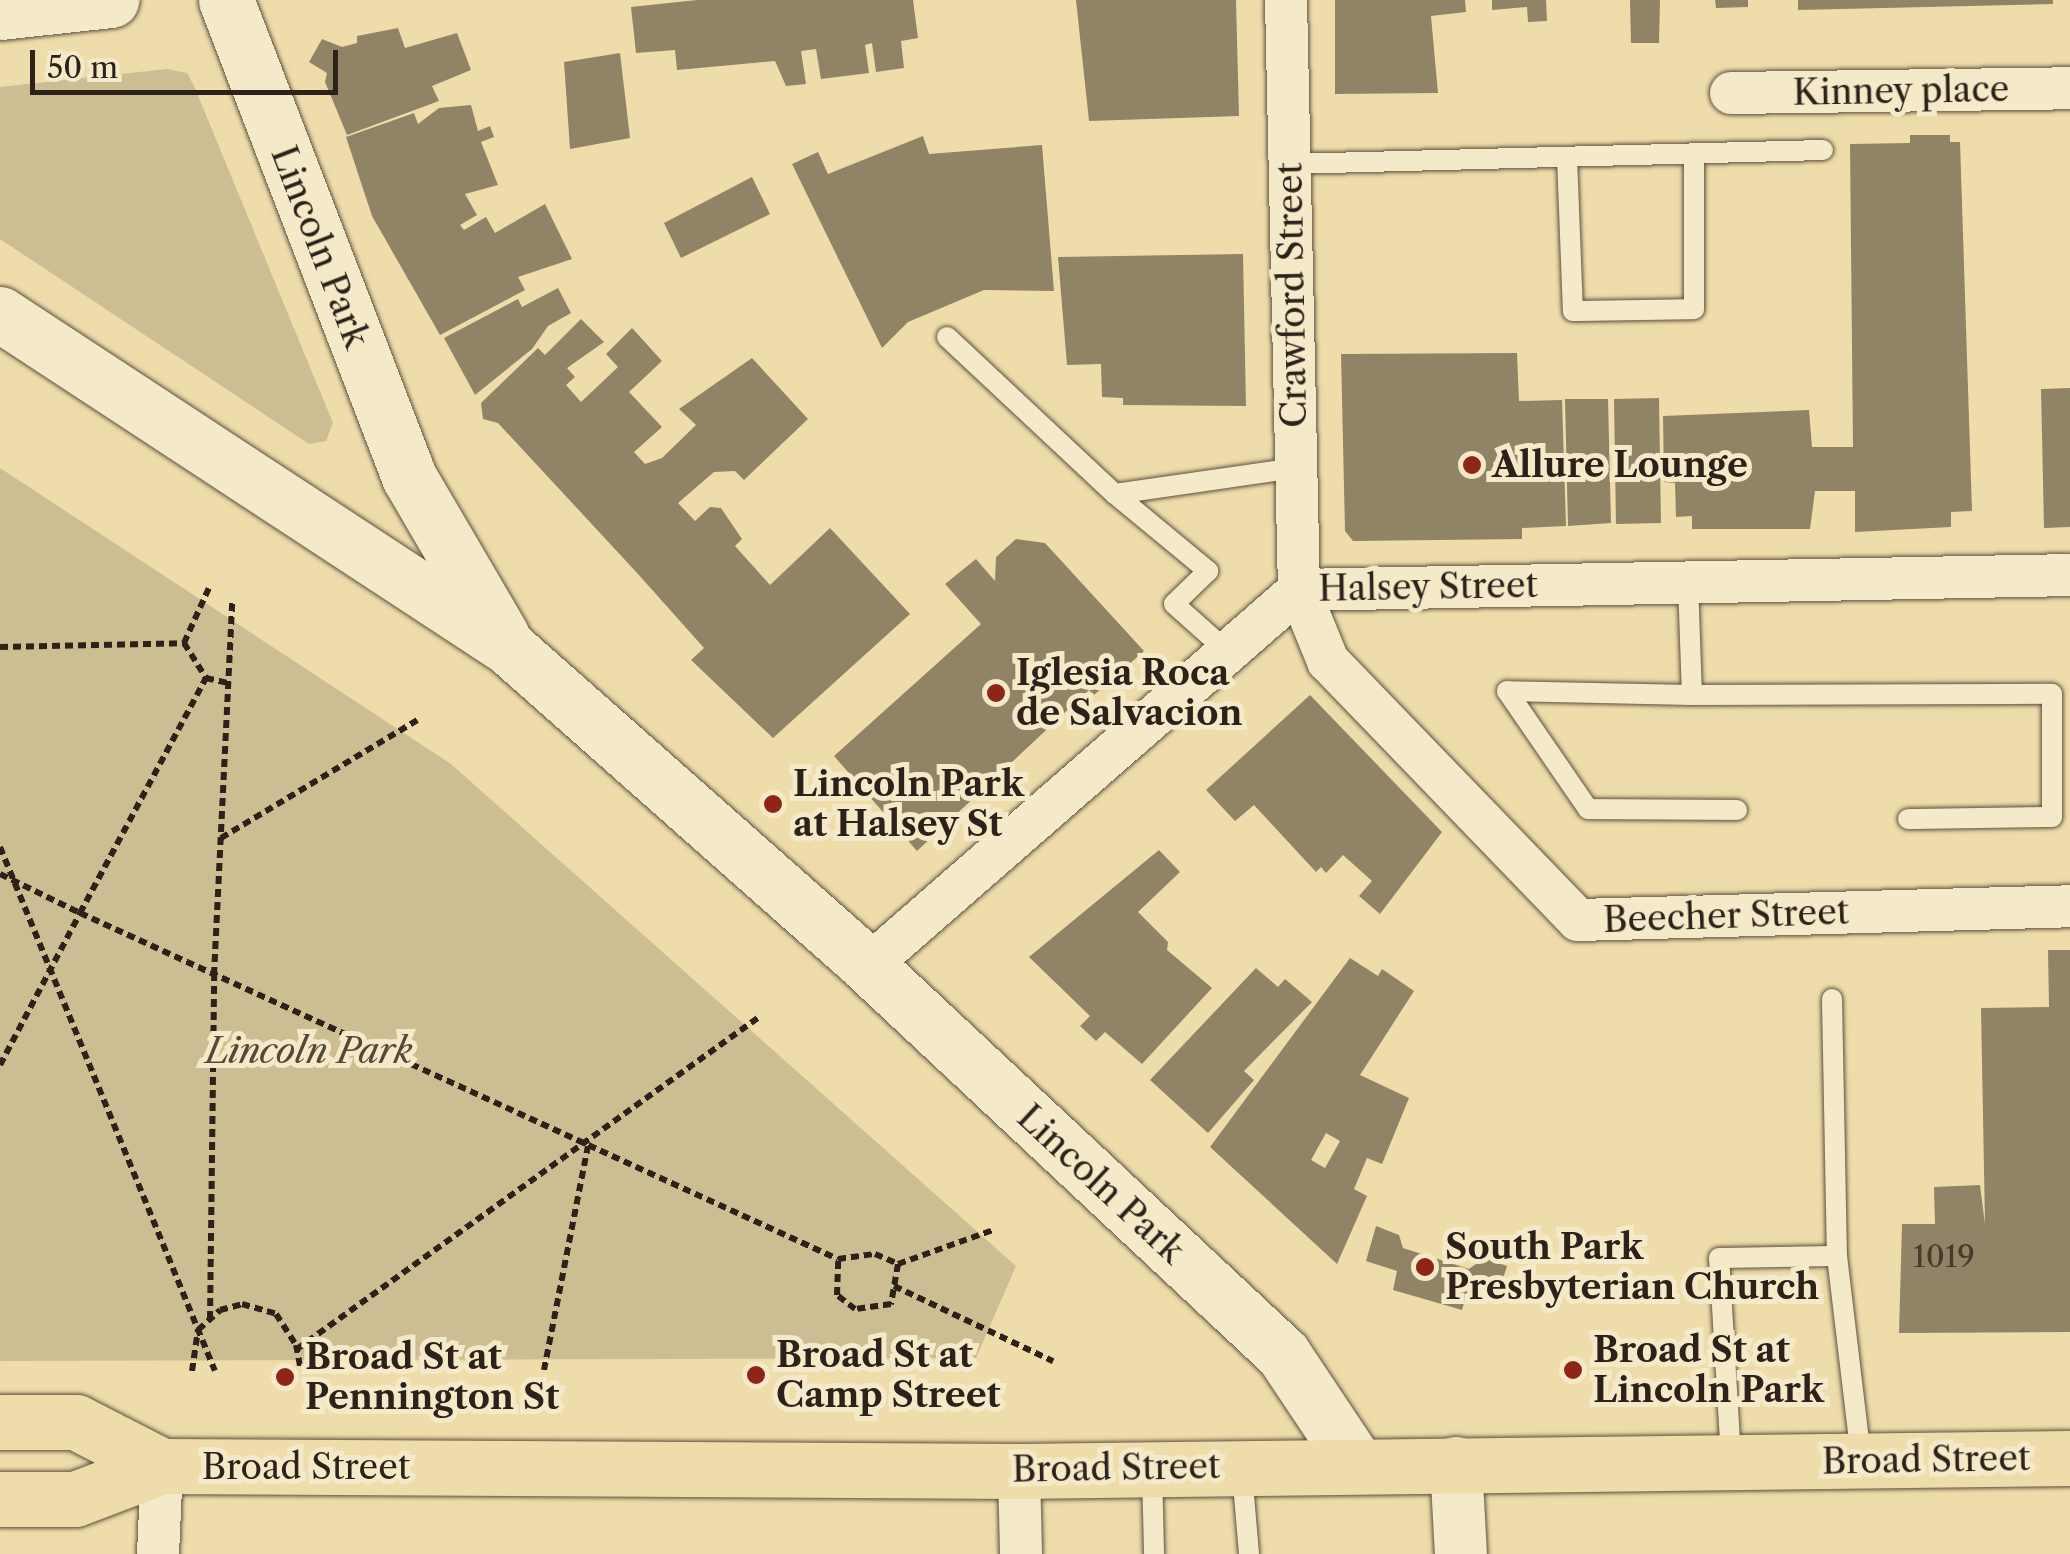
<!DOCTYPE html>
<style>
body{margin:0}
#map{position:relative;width:2070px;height:1554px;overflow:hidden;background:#eeddab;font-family:"Libre Caslon Text",serif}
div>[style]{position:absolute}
.green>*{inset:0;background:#cdbd92}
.building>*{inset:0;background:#918365}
.path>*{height:6px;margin-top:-3px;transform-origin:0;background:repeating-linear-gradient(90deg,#2d211a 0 8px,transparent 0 13px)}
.roads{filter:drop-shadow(0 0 2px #5d503e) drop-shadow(0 0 2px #5d503e)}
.service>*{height:20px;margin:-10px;padding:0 10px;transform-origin:10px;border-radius:10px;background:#f4e9c8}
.minor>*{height:42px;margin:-21px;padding:0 21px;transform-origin:21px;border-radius:21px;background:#f4e9c8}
.tertiary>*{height:52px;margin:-26px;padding:0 26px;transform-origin:26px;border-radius:26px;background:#f4e9c8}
.secondary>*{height:55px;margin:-27.5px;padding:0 27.5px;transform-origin:27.5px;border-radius:27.5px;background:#f4e9c8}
.primary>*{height:55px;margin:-27.5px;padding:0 27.5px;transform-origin:27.5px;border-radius:27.5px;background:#eeddab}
.dots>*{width:28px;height:28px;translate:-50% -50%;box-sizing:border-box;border:5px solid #f4e9c8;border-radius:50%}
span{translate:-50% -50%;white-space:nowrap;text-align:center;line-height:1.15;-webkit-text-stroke:10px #f4e9c8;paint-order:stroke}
.number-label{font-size:30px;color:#463a2d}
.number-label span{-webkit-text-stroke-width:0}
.street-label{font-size:35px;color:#2d211a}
.poi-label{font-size:35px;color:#2d211a;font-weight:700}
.left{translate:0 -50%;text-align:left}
.park-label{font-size:35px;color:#554838;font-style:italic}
.scale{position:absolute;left:30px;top:50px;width:308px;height:45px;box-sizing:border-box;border:5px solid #2d211a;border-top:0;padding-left:12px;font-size:30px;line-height:35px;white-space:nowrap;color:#2d211a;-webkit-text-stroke:8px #f4e9c8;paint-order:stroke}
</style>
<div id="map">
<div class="green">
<div style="clip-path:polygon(167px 69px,187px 73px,194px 86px,333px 423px,326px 441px,309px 444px,0 239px,0 87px)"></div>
<div style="clip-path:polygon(0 468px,451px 764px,1016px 1266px,976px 1358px,0 1361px)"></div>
</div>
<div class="building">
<div style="clip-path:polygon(697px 0,913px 0,918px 38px,901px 41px,904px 68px,876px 72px,872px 43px,865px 45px,869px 73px,821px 79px,816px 49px,801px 51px,806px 84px,786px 86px,775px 61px,677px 70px,675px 50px,636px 53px,631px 7px)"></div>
<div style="clip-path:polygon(1076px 0,1236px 0,1239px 116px,1089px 121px)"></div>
<div style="clip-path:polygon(1335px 0,1465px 0,1466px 12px,1431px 16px,1438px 93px,1335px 94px)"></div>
<div style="clip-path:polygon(1492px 0,1546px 0,1547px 21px,1528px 22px,1527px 7px,1492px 10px)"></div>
<div style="clip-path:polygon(1630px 0,1660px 0,1659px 43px,1631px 43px)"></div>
<div style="clip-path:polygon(1715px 0,1748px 0,1748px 7px,1716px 8px)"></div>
<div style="clip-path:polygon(1798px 0,2053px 0,2053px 4px,1798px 10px)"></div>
<div style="clip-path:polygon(398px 28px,405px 48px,457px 33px,471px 70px,432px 86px,439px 101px,347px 135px,325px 82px,327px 73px,309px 62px,322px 39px,342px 47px,357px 43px,357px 36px)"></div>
<div style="clip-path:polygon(620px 53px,630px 138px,570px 149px,564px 62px)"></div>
<div style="clip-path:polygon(471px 105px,478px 131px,490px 126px,494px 137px,481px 142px,498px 185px,465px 194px,477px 215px,460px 225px,464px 230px,486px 217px,495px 233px,545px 204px,572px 259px,518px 277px,525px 290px,440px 335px,372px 216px,346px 137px,414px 113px,418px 124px,439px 108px)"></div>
<div style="clip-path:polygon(1910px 135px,1950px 135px,1950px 142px,1960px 142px,1972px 511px,1951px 512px,1951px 527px,1855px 532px,1855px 491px,1815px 491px,1810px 529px,1692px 529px,1692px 516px,1676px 517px,1675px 483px,1664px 482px,1663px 416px,1809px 410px,1812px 447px,1853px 447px,1850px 144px,1910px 143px)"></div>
<div style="clip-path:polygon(923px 136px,929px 154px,1042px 145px,1054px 291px,984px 290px,908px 322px,882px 348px,792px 164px,818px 152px,828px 174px)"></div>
<div style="clip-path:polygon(752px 177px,770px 214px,681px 258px,664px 223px)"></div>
<div style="clip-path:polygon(1243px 254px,1246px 406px,1123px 405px,1123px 398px,1102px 397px,1101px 364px,1067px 365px,1058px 257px)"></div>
<div style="clip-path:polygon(558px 288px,571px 313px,548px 326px,532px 349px,475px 395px,444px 338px,518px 299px,522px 307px)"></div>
<div style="clip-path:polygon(581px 319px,604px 342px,567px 368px,575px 377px,566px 385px,581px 402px,618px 367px,606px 354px,632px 328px,662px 361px,629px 392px,662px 427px,634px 452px,645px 464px,662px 458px,696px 425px,679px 409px,752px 358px,808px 419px,744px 480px,735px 471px,714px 472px,678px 503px,695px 521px,710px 507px,721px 508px,742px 539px,735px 546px,770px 585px,830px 528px,910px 614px,773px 738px,691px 660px,704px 648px,638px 574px,498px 423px,483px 419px,481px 403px,538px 348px,545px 355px)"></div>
<div style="clip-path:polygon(1517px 353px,1519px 401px,1562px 400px,1566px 526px,1522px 528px,1522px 539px,1353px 541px,1345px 531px,1341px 354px)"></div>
<div style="clip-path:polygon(2070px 388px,2070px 527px,2044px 528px,2041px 389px)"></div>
<div style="clip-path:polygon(1659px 398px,1661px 523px,1616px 524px,1614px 399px)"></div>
<div style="clip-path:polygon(1565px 399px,1608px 399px,1611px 523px,1568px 526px)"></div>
<div style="clip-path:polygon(1016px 539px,1045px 543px,1144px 651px,1094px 695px,1089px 690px,917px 851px,834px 756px,981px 624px,945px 584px,976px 559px,995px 581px,996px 557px)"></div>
<div style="clip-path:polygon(1310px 695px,1442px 832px,1380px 914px,1359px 896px,1372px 881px,1343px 855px,1326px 873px,1321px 867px,1316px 872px,1254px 805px,1235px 821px,1206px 790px)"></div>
<div style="clip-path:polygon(1159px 850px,1180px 872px,1138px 912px,1168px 942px,1167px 950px,1212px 988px,1142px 1064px,1105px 1032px,1096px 1041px,1080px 1026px,1090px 1016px,1029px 957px)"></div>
<div style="clip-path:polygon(2048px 950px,2070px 950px,2070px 1332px,1899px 1333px,1902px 1224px,1935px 1224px,1934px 1187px,1980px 1185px,1985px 1224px,1981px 1008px,2049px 1007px)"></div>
<div style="clip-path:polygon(evenodd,1350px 958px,1378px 976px,1382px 969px,1414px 991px,1360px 1075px,1409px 1098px,1382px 1164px,1367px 1158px,1354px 1189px,1367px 1196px,1337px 1264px,1210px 1147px,1350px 958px,1326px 1133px,1340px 1141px,1325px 1168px,1311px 1160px,1326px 1133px)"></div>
<div style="clip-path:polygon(1256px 968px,1278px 987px,1285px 979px,1312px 1002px,1244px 1071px,1254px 1080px,1208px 1133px,1150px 1080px)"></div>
<div style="clip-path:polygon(1376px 1226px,1399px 1235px,1403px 1248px,1469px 1269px,1484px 1258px,1507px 1266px,1497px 1298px,1468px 1289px,1462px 1310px,1393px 1290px,1397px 1271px,1366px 1261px)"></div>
</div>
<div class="path">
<div style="left:184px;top:643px;width:41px;rotate:57.8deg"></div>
<div style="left:206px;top:678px;width:23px;rotate:13deg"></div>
<div style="left:184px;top:643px;width:60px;rotate:-65.6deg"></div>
<div style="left:0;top:647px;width:184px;rotate:-1.2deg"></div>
<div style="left:221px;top:838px;width:229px;rotate:-31deg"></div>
<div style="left:0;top:847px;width:566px;rotate:67.69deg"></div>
<div style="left:0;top:874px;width:89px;rotate:26deg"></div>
<div style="left:80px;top:913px;width:267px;rotate:-61.8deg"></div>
<div style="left:0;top:1065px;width:172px;rotate:-62.2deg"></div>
<div style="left:80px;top:913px;width:833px;rotate:24.54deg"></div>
<div style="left:898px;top:1264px;width:41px;rotate:99.9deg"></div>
<div style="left:891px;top:1304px;width:36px;rotate:172deg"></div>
<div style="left:855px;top:1309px;width:23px;rotate:-142deg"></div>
<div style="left:837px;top:1295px;width:36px;rotate:-88deg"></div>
<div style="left:838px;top:1259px;width:37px;rotate:-8deg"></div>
<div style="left:875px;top:1254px;width:25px;rotate:23deg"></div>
<div style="left:898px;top:1264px;width:101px;rotate:-19.7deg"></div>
<div style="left:894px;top:1286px;width:176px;rotate:25.3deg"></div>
<div style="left:210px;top:1319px;width:344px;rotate:-89.3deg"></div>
<div style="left:214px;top:975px;width:373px;rotate:-87.2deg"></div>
<div style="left:297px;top:1349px;width:569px;rotate:-35.7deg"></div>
<div style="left:544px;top:1370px;width:228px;rotate:-78.9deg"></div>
<div style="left:192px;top:1371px;width:41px;rotate:-81.7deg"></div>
<div style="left:198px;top:1330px;width:30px;rotate:-42deg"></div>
<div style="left:220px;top:1310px;width:23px;rotate:-15deg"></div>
<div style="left:242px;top:1304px;width:35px;rotate:16deg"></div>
<div style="left:276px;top:1314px;width:37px;rotate:57deg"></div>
<div style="left:296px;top:1345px;width:26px;rotate:79deg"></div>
</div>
<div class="roads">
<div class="service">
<div style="left:1567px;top:157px;width:154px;rotate:87.8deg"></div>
<div style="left:1573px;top:311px;width:121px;rotate:-0.9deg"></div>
<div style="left:1694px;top:309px;width:156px;rotate:-90deg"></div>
<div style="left:1289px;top:164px;width:534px;rotate:-1.5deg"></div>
<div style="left:947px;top:337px;width:230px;rotate:43.1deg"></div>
<div style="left:1115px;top:494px;width:183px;rotate:-8.2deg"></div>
<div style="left:1115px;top:494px;width:121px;rotate:39.6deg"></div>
<div style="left:1208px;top:571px;width:47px;rotate:135.9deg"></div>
<div style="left:1174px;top:604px;width:74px;rotate:41.7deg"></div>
<div style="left:1688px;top:582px;width:113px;rotate:88deg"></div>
<div style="left:1692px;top:695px;width:360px;rotate:-0.2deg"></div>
<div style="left:2052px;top:694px;width:123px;rotate:90deg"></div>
<div style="left:2052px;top:817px;width:144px;rotate:179.2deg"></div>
<div style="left:1692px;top:695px;width:185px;rotate:-178.8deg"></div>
<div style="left:1507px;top:691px;width:143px;rotate:55.5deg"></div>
<div style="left:1588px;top:809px;width:149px;rotate:0.4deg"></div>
<div style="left:1832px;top:999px;width:257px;rotate:88.9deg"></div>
<div style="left:1837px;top:1256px;width:203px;rotate:83.2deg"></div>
<div style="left:1731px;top:1458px;width:200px;rotate:-93.4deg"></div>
<div style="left:1719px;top:1258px;width:118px;rotate:-1deg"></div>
<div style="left:1152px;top:1470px;width:84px;rotate:88.6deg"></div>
<div style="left:1242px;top:1472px;width:82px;rotate:85.1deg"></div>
</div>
<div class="minor">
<div style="left:1286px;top:0;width:590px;rotate:88.74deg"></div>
<div style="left:1299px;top:590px;width:77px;rotate:67.8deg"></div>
<div style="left:1328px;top:661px;width:360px;rotate:46deg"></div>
<div style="left:1578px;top:920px;width:492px;rotate:-1.6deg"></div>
<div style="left:1731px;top:93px;width:339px;rotate:-0.8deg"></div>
<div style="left:868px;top:966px;width:572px;rotate:-41.1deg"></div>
<div style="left:1299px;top:590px;width:771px;rotate:-1.11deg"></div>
<div style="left:1019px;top:1471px;width:83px;rotate:88.6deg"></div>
<div style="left:158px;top:1554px;width:88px;rotate:-87.4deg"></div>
</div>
<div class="tertiary">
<div style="left:1456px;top:1463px;width:91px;rotate:86.9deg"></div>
</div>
<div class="secondary">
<div style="left:226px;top:0;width:511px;rotate:69.01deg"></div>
<div style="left:409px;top:477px;width:184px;rotate:59.7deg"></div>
<div style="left:0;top:12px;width:112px;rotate:-6.2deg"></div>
<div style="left:0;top:314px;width:607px;rotate:33.25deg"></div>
<div style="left:508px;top:647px;width:481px;rotate:41.5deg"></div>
<div style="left:868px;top:966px;width:568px;rotate:43.07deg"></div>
<div style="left:1283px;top:1354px;width:130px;rotate:56.3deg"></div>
</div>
<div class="primary">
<div style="left:0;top:1422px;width:76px"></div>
<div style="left:76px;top:1422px;width:97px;rotate:27.1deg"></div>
<div style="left:0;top:1499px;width:75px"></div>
<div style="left:75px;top:1499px;width:93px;rotate:-20.8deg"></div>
<div style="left:162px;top:1466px;width:857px;rotate:0.33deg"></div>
<div style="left:1019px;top:1471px;width:1051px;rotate:-0.71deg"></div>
</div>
</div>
<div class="dots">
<div style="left:1472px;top:465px;background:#8f2418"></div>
<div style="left:996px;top:693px;background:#8f2418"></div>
<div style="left:773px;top:804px;background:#8f2418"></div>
<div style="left:1425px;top:1267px;background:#8f2418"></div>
<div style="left:1573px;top:1370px;background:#8f2418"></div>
<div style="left:756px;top:1375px;background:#8f2418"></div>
<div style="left:285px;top:1377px;background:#8f2418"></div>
</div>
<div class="number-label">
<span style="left:1944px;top:1257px">1019</span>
</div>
<div class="street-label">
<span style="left:1901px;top:91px;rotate:-1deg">Kinney place</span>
<span style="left:320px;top:247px;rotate:69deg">Lincoln Park</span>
<span style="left:1292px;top:295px;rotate:-91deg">Crawford Street</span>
<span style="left:1428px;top:587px;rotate:-1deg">Halsey Street</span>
<span style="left:1726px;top:916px;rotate:-2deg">Beecher Street</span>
<span style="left:1101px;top:1184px;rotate:43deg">Lincoln Park</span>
<span style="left:1926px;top:1460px;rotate:-1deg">Broad Street</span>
<span style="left:306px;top:1467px">Broad Street</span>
<span style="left:1116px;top:1468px;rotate:-1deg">Broad Street</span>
</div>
<div class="poi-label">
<span class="left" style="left:1492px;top:465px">Allure Lounge</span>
<span class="left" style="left:1016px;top:693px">Iglesia Roca<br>de Salvacion</span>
<span class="left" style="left:793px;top:804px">Lincoln Park<br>at Halsey St</span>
<span class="left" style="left:1445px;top:1267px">South Park<br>Presbyterian Church</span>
<span class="left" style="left:1593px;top:1370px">Broad St at<br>Lincoln Park</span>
<span class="left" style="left:776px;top:1375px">Broad St at<br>Camp Street</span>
<span class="left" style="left:305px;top:1377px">Broad St at<br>Pennington St</span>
</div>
<div class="park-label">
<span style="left:309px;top:1051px">Lincoln Park</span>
</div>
<div class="scale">50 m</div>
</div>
